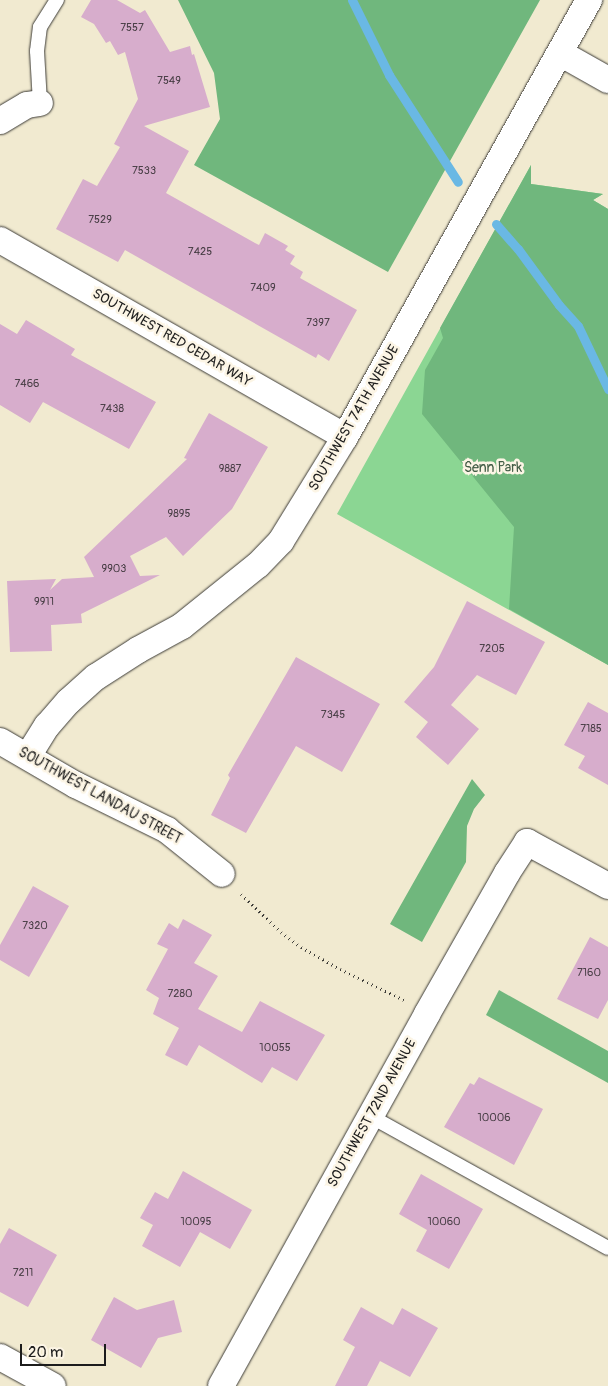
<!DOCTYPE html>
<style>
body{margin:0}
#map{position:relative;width:608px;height:1386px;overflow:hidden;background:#f1ead0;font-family:Pangolin,sans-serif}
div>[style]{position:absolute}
.green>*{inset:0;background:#8bd693}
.forest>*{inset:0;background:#70b77d}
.stream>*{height:9px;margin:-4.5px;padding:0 4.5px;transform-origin:4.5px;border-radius:4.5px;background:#6ab8e4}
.building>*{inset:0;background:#d7adcc}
.path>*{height:3px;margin-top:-1.5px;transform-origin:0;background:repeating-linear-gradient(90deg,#3c3b37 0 1px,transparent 0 5px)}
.roads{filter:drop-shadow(0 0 1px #3c3b37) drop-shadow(0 0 1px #3c3b37)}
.service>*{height:14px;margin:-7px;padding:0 7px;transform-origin:7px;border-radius:7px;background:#fff}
.minor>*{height:26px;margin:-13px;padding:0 13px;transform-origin:13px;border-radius:13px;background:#fff}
span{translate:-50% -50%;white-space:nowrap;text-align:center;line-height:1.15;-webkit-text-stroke:5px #fcf5e5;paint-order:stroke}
.number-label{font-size:11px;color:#4b4048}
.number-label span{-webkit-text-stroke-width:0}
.street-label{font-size:14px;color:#1c1c1c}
.park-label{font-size:14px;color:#435d46}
.scale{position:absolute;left:20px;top:1344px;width:86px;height:22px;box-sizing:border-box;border:2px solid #1c1c1c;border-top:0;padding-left:6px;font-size:15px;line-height:18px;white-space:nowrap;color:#1c1c1c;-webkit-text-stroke:4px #fcf5e5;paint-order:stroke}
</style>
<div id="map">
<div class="green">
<div style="clip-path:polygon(531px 165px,531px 184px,603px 194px,593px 200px,608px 209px,608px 665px,337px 514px)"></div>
</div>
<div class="forest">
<div style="clip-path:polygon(142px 0,540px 0,388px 272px,194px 165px,220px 119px,214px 73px,178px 0)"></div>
<div style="clip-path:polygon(531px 165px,531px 184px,603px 194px,593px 200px,608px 209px,608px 665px,509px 609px,514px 527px,422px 414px,425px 370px,443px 338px,440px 328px)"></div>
<div style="clip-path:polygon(472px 779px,485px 795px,474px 809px,467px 826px,466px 862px,422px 942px,390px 924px)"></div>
<div style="clip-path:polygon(499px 990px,608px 1051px,608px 1083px,486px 1015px)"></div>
</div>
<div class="stream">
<div style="left:352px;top:0;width:84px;rotate:63.7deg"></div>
<div style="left:389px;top:75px;width:127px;rotate:57.2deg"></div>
<div style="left:496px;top:224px;width:33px;rotate:49deg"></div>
<div style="left:518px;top:249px;width:69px;rotate:53.8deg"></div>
<div style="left:559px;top:305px;width:28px;rotate:48deg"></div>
<div style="left:578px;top:326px;width:70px;rotate:64.5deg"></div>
</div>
<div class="building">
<div style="clip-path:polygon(91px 0,117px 0,140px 13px,145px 10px,170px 52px,190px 46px,192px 55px,194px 54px,210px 107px,144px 126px,189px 151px,166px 193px,255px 243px,259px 245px,265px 233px,288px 246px,285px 250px,295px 256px,290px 264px,303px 272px,300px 278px,357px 310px,329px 361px,318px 354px,316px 358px,125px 250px,118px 262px,56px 229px,83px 179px,97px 186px,120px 147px,114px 144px,138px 99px,125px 52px,118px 55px,110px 41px,106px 43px,94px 24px,81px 17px)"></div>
<div style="clip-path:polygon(26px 320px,75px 349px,71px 355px,156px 402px,129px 449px,43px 402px,30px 423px,0 405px,0 324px,17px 334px)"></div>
<div style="clip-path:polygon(209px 413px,268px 447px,232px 509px,183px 556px,166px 537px,130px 556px,140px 576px,160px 575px,81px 614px,82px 623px,51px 625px,52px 651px,10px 652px,7px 581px,56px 579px,50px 590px,62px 579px,94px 577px,84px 557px,187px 459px,184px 458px)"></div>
<div style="clip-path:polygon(467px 601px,545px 642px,516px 695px,477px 675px,451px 705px,479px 729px,448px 765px,416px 737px,428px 722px,404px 702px,434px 667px)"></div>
<div style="clip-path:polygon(296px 657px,380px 704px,342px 772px,296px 746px,246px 833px,211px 815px,230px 778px,228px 775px)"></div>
<div style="clip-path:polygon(588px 702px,608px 713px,608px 785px,578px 768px,585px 756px,564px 745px)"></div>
<div style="clip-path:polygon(33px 886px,69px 906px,29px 977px,0 960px,0 945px)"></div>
<div style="clip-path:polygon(183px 919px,212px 935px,194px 963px,218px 976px,198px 1009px,242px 1032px,260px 1001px,325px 1035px,297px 1081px,272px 1067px,262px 1083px,199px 1045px,187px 1066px,165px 1055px,179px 1028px,153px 1014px,159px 998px,146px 990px,168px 949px,157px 944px,169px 923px,178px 929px)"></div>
<div style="clip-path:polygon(590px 937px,608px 947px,608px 1000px,598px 1019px,557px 999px)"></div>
<div style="clip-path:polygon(479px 1077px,543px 1109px,514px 1165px,444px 1127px,470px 1083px,474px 1085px)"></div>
<div style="clip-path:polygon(183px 1171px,252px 1210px,230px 1249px,200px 1232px,180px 1267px,142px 1246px,153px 1225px,140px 1218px,155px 1192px,168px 1199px)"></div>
<div style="clip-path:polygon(421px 1174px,483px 1209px,449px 1269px,416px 1251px,427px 1230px,399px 1214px)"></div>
<div style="clip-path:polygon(9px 1228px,57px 1255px,28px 1307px,0 1292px,0 1244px)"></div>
<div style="clip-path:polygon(114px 1297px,137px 1310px,174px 1300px,182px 1332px,158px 1338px,141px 1368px,91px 1340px)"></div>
<div style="clip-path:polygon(361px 1307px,393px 1325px,402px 1308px,438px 1328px,410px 1377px,380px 1361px,367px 1386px,335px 1386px,355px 1347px,343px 1340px)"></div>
</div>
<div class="path">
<div style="left:241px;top:894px;width:55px;rotate:43.5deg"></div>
<div style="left:281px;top:932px;width:25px;rotate:37deg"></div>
<div style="left:301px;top:947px;width:45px;rotate:29.4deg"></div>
<div style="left:340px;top:969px;width:71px;rotate:25.8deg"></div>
</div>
<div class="roads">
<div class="service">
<div style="left:40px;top:103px;width:52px;rotate:-93.3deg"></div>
<div style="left:37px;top:51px;width:24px;rotate:-83deg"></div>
<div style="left:40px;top:27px;width:32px;rotate:-58deg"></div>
<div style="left:370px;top:1116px;width:272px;rotate:29deg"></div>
</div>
<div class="minor">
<div style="left:560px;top:53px;width:55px;rotate:29.4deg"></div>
<div style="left:0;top:121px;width:31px;rotate:-31deg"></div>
<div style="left:27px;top:105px;width:13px;rotate:-9deg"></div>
<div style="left:0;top:240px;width:397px;rotate:29.7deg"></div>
<div style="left:0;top:741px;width:88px;rotate:30.1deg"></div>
<div style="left:76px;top:785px;width:102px;rotate:26.3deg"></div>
<div style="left:167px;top:830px;width:70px;rotate:38.7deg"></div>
<div style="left:28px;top:756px;width:36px;rotate:-58deg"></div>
<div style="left:47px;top:726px;width:33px;rotate:-49deg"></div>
<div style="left:69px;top:701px;width:36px;rotate:-42deg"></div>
<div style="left:96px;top:677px;width:50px;rotate:-32.7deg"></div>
<div style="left:138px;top:650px;width:50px;rotate:-28.6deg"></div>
<div style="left:182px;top:626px;width:97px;rotate:-38.8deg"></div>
<div style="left:258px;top:565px;width:33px;rotate:-46deg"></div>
<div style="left:281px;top:541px;width:122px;rotate:-58.4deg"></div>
<div style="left:345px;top:437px;width:501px;rotate:-60.82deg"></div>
<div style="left:0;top:1357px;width:60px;rotate:28.7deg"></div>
<div style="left:221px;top:1386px;width:425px;rotate:-61deg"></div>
<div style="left:427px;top:1014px;width:162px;rotate:-60.4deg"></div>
<div style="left:507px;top:873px;width:37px;rotate:-57deg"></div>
<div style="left:527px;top:842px;width:92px;rotate:28.5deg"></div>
</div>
</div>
<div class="number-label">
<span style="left:132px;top:28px">7557</span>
<span style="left:169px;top:81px">7549</span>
<span style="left:144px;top:171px">7533</span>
<span style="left:100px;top:220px">7529</span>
<span style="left:200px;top:252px">7425</span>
<span style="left:263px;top:288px">7409</span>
<span style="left:318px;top:323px">7397</span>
<span style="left:27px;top:384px">7466</span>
<span style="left:112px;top:409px">7438</span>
<span style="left:230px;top:469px">9887</span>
<span style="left:179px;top:514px">9895</span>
<span style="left:114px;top:569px">9903</span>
<span style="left:44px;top:602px">9911</span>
<span style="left:492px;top:649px">7205</span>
<span style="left:333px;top:715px">7345</span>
<span style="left:591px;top:729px">7185</span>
<span style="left:35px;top:926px">7320</span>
<span style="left:589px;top:973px">7160</span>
<span style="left:180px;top:994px">7280</span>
<span style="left:275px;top:1048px">10055</span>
<span style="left:494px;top:1118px">10006</span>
<span style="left:196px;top:1222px">10095</span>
<span style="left:444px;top:1222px">10060</span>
<span style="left:23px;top:1273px">7211</span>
</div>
<div class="street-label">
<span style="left:172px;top:338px;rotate:30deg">SOUTHWEST RED CEDAR WAY</span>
<span style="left:354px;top:418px;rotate:-60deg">SOUTHWEST 74TH AVENUE</span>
<span style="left:100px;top:796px;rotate:29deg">SOUTHWEST LANDAU STREET</span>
<span style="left:372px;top:1113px;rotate:-61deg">SOUTHWEST 72ND AVENUE</span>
</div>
<div class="park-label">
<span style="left:493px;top:468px">Senn Park</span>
</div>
<div class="scale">20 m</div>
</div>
